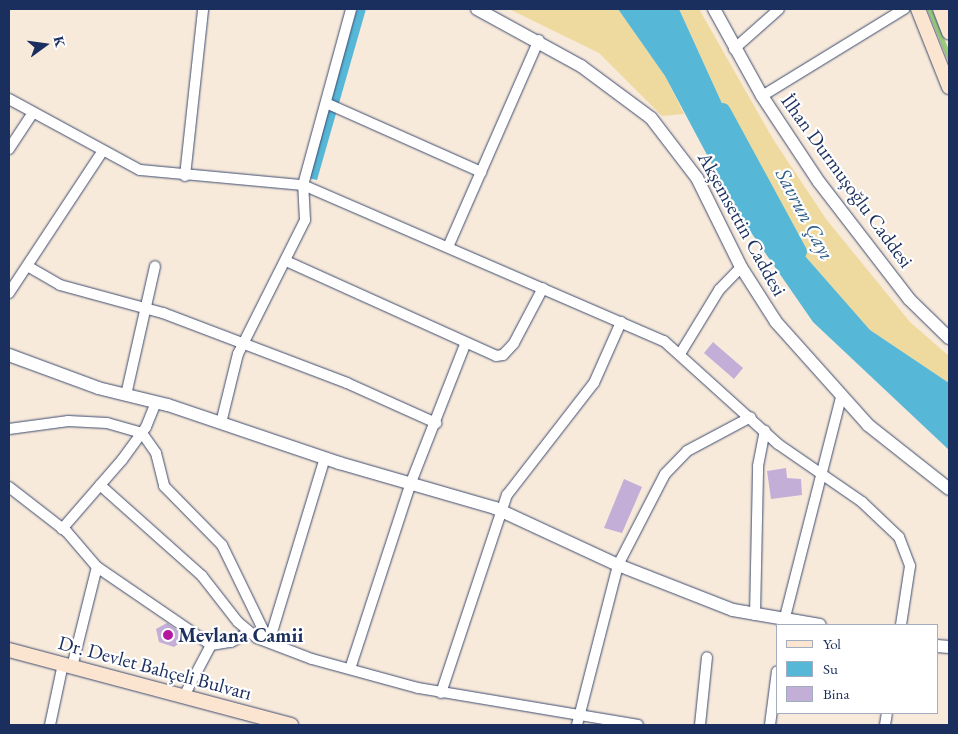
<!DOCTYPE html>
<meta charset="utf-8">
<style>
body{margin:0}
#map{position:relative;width:958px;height:734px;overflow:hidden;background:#f8eada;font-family:"EB Garamond",serif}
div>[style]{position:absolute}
.green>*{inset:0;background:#9acc7c}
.sand>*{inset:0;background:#eeda9e}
.water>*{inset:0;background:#57b7d6}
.river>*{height:18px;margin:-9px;padding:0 9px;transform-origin:9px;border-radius:9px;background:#57b7d6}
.building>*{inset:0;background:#c2aed7}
.roads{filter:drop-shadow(0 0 1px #3c4b71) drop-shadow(0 0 1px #3c4b71)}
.minor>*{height:10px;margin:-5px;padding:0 5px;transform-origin:5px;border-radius:5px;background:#fff}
.tertiary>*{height:12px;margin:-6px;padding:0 6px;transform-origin:6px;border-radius:6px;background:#fff}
.secondary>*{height:14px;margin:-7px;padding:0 7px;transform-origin:7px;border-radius:7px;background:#fce5d0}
.dots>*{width:14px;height:14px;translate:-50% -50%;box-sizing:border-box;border:2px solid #fff;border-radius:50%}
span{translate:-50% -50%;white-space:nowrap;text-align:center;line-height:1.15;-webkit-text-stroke:4.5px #fff;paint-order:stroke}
.street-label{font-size:20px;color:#1b2f5e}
.poi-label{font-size:20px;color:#1b2f5e;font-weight:700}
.left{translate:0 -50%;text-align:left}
.water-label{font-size:21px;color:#305f88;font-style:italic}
.frame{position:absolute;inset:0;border:10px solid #1b2f5e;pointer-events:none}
.legend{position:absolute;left:776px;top:624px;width:162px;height:90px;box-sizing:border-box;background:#fff;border:1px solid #a4acbf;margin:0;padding:6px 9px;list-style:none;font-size:15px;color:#1b2f5e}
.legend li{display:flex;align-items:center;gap:10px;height:25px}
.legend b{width:25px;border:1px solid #a4acbf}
.north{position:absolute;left:20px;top:20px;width:50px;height:50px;-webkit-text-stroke:4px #fff;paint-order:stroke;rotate:76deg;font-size:14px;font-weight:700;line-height:20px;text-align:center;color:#1b2f5e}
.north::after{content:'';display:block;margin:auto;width:18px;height:22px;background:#1b2f5e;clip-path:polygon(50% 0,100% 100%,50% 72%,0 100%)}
</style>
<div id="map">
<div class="green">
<div style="clip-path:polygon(927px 9px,932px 9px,949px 50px,949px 63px)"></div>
</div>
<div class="sand">
<div style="clip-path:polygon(509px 9px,618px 9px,665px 76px,684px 114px,662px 116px,599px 53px)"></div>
<div style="clip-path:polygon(679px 9px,699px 9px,773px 139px,826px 219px,910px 322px,949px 356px,949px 383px,870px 330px,805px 256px,755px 176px)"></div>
</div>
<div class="water">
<div style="clip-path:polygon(357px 9px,366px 9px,317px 180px,308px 178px)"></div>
<div style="clip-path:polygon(618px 9px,679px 9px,755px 176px,805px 256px,870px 330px,949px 383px,949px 450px,813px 322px,739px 215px,665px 76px)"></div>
</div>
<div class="river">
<div style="left:722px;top:112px;width:159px;rotate:61.5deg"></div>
</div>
<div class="building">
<div style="clip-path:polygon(713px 342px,743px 368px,734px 379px,704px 353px)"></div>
<div style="clip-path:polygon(786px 468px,787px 478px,801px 479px,802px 495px,771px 499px,767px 471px)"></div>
<div style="clip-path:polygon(624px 479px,642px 487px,622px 533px,604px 528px)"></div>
<div style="clip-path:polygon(167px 623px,178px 631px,181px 642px,174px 647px,159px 642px,156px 629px)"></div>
</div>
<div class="roads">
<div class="minor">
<div style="left:734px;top:49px;width:60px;rotate:-41.6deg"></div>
<div style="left:762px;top:96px;width:167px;rotate:-31.5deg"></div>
<div style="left:9px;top:99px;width:149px;rotate:28.5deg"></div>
<div style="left:140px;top:170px;width:164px;rotate:5.3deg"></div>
<div style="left:303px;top:185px;width:393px;rotate:23.4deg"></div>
<div style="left:664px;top:341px;width:154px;rotate:42.1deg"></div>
<div style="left:778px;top:444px;width:102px;rotate:34.6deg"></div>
<div style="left:862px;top:502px;width:51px;rotate:43.4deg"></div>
<div style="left:899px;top:537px;width:31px;rotate:69deg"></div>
<div style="left:910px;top:566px;width:60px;rotate:98.7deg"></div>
<div style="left:326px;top:103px;width:170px;rotate:24deg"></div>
<div style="left:9px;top:149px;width:42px;rotate:-56.7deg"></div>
<div style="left:185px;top:176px;width:168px;rotate:-83.8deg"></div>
<div style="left:448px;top:247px;width:226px;rotate:-66.3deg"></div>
<div style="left:286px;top:261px;width:230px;rotate:24.3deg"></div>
<div style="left:496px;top:356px;width:7px;rotate:-8deg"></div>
<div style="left:503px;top:355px;width:16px;rotate:-47deg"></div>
<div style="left:514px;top:343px;width:62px;rotate:-62.2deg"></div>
<div style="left:29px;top:267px;width:36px;rotate:30deg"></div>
<div style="left:60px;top:285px;width:107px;rotate:15.2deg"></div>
<div style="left:163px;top:313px;width:197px;rotate:20.8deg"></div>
<div style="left:347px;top:383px;width:98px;rotate:24.2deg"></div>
<div style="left:9px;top:293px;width:169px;rotate:-56.6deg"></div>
<div style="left:680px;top:354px;width:75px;rotate:-58.6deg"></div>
<div style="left:719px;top:290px;width:32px;rotate:-46deg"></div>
<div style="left:126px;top:395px;width:132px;rotate:-77.3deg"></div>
<div style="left:221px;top:423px;width:71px;rotate:-76.2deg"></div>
<div style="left:238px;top:354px;width:150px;rotate:-63.4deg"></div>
<div style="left:305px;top:220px;width:35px;rotate:-93deg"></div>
<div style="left:303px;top:185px;width:182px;rotate:-74.7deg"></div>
<div style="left:9px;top:429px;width:60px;rotate:-7.7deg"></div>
<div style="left:68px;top:421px;width:39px;rotate:3deg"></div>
<div style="left:107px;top:423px;width:36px;rotate:16deg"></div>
<div style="left:142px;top:433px;width:24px;rotate:55deg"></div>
<div style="left:156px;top:453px;width:34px;rotate:76deg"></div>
<div style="left:164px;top:486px;width:83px;rotate:45.5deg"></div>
<div style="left:222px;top:545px;width:108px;rotate:64.1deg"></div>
<div style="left:100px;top:485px;width:137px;rotate:41.7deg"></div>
<div style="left:202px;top:576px;width:58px;rotate:52deg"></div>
<div style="left:238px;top:622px;width:25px;rotate:40deg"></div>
<div style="left:257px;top:638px;width:59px;rotate:20.9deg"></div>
<div style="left:312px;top:659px;width:110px;rotate:15.3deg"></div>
<div style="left:418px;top:688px;width:223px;rotate:9.5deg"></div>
<div style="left:9px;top:487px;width:73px;rotate:37.8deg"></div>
<div style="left:67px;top:532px;width:46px;rotate:49.4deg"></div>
<div style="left:97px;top:567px;width:138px;rotate:34.4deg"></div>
<div style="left:62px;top:529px;width:91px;rotate:-49deg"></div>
<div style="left:122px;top:460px;width:41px;rotate:-54deg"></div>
<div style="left:146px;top:427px;width:27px;rotate:-68deg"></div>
<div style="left:755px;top:615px;width:149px;rotate:-88.8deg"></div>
<div style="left:758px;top:466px;width:36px;rotate:-79deg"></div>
<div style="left:783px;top:625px;width:235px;rotate:-75.7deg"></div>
<div style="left:269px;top:642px;width:192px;rotate:-73.1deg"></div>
<div style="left:72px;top:667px;width:103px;rotate:-76deg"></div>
<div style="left:350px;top:669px;width:194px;rotate:-71.9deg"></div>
<div style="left:410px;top:485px;width:150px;rotate:-68.6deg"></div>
<div style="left:441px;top:693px;width:209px;rotate:-71.6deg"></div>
<div style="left:507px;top:495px;width:142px;rotate:-52.2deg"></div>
<div style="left:594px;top:383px;width:67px;rotate:-66.1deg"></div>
<div style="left:184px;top:696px;width:58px;rotate:-62.1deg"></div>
<div style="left:211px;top:645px;width:20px;rotate:-9deg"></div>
<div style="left:231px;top:642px;width:21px;rotate:-28deg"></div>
<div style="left:50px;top:725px;width:62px;rotate:-78deg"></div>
<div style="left:577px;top:725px;width:165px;rotate:-75.6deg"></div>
<div style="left:618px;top:565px;width:102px;rotate:-62.7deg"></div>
<div style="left:665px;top:474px;width:32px;rotate:-46deg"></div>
<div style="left:687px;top:451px;width:72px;rotate:-28deg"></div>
<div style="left:700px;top:725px;width:68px;rotate:-84.1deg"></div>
<div style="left:770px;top:725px;width:54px;rotate:-82.6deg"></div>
<div style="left:885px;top:725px;width:12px;rotate:-81deg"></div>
</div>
<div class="tertiary">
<div style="left:477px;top:9px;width:119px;rotate:28.7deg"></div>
<div style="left:581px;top:66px;width:87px;rotate:36.6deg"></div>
<div style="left:651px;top:118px;width:76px;rotate:52.5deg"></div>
<div style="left:697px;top:178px;width:99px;rotate:63.7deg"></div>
<div style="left:741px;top:267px;width:65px;rotate:57.5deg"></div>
<div style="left:776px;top:322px;width:138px;rotate:48.2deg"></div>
<div style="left:868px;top:425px;width:103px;rotate:38.3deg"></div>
<div style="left:714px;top:9px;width:99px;rotate:61.1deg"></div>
<div style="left:762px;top:96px;width:103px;rotate:56.5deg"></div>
<div style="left:819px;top:182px;width:148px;rotate:52.4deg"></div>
<div style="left:909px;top:299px;width:56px;rotate:44.3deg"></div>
<div style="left:9px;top:355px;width:95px;rotate:20.3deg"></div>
<div style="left:98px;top:388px;width:72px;rotate:13.7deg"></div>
<div style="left:168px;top:405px;width:181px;rotate:18.7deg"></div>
<div style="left:339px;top:463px;width:162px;rotate:16.1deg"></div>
<div style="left:495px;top:508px;width:136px;rotate:24.9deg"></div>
<div style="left:618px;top:565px;width:123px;rotate:21.4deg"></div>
<div style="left:733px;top:610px;width:88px;rotate:9.8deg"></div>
<div style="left:937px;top:646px;width:12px;rotate:5deg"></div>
</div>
<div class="secondary">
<div style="left:918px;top:9px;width:84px;rotate:68.3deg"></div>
<div style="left:940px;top:9px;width:25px;rotate:69deg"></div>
<div style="left:9px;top:650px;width:292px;rotate:14.9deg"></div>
</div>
</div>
<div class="dots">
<div style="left:168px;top:635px;background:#b5179e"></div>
</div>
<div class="street-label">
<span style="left:847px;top:181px;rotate:54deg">İlhan Durmuşoğlu Caddesi</span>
<span style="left:742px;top:224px;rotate:61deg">Akşemsettin Caddesi</span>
<span style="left:155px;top:668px;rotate:15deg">Dr. Devlet Bahçeli Bulvarı</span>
</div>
<div class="poi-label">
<span class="left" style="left:178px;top:635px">Mevlana Camii</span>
</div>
<div class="water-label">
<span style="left:805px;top:214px;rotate:62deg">Savrun Çayı</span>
</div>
<div class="frame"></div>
<ul class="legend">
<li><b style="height:6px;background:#fce5d0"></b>Yol</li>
<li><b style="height:14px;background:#57b7d6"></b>Su</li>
<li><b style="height:14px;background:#c2aed7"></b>Bina</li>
</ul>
<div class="north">K</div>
</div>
